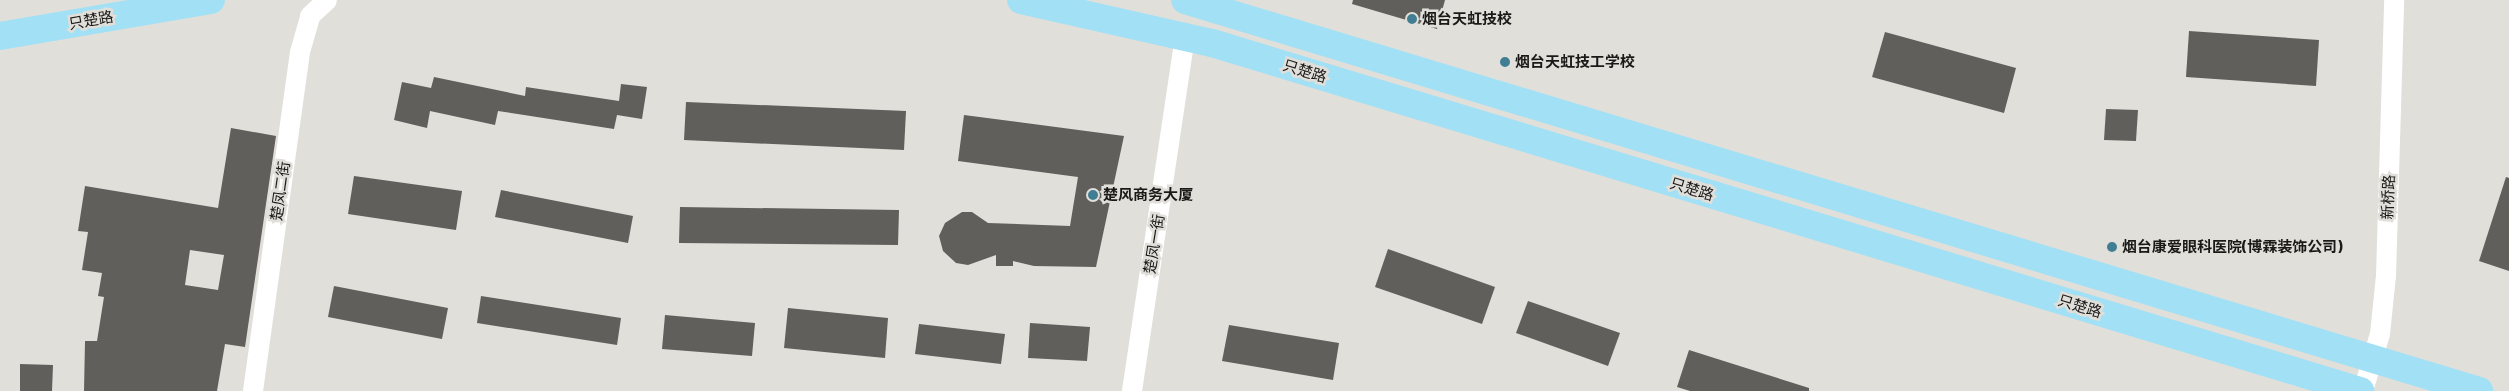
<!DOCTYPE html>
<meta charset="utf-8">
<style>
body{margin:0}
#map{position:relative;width:2509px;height:391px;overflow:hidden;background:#e1dfda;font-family:Barlow,"Noto Sans SC",sans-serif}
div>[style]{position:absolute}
.building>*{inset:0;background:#615f5b}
.street>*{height:20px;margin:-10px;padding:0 10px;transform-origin:10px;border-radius:10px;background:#fff}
.primary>*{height:28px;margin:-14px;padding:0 14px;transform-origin:14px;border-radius:14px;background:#a2e0f5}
.dots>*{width:14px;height:14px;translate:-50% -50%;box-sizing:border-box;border:2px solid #e1dfda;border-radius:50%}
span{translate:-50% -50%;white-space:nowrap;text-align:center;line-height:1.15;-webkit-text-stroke:5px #e1dfda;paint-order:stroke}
.poi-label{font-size:15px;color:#1a1918;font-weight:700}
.left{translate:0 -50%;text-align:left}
.street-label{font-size:15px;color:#1a1918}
</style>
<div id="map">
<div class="building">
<div style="clip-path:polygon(1353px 0,1445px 0,1437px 29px,1352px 4px)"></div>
<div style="clip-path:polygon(2189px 31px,2319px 40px,2316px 86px,2186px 77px)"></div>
<div style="clip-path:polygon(1885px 32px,2016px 68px,2004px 113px,1872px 77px)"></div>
<div style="clip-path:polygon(434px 77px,525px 96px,526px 87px,619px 101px,621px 84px,647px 87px,642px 119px,617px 115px,614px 129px,498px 111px,495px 125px,430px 111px,427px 128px,394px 120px,402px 82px,431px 88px)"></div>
<div style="clip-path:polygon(686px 102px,906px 111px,904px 150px,684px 140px)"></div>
<div style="clip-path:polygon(2106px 109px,2138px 110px,2136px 141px,2104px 140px)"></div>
<div style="clip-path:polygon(964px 115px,1124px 136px,1096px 267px,1034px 266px,1013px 261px,1013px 266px,996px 266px,996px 255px,968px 265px,956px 263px,943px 251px,939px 236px,945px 223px,962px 212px,972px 212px,988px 223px,1070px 226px,1078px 177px,958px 161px)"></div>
<div style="clip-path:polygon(evenodd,231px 128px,276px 136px,245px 347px,225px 344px,217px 391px,84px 391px,85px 341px,97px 341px,104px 297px,98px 296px,102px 273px,82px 270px,88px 232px,78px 231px,85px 186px,218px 208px,231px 128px,190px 250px,224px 255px,218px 290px,185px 285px,190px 250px)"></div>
<div style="clip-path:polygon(354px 176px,462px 191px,456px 230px,348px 214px)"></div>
<div style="clip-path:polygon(2506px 177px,2509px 178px,2509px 271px,2479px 261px)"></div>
<div style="clip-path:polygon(501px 190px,633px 216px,628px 243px,495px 217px)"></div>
<div style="clip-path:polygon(680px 207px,899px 210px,898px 245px,679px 243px)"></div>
<div style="clip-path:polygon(1388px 249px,1495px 287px,1482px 324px,1375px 287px)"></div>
<div style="clip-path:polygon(334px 286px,448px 308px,442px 339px,328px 317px)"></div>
<div style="clip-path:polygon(481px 296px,621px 318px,617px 345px,477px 323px)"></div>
<div style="clip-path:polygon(1528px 301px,1620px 333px,1608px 366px,1516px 333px)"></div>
<div style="clip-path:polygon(788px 308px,888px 318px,885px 358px,784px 348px)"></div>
<div style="clip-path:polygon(665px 315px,755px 323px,752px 356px,662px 349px)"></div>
<div style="clip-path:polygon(1030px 323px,1090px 327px,1087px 361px,1028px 358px)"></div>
<div style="clip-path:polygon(919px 324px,1005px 334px,1001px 364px,915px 354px)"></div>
<div style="clip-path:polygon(1229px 325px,1339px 343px,1333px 380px,1222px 361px)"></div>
<div style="clip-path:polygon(1689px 350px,1809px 388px,1809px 391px,1690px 391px,1677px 387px)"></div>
<div style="clip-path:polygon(20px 364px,53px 365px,52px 391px,20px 391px)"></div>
</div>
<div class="street">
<div style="left:253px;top:391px;width:342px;rotate:-82.1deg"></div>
<div style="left:300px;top:52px;width:37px;rotate:-74deg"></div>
<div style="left:310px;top:16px;width:23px;rotate:-43deg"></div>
<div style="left:1132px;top:391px;width:358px;rotate:-81.5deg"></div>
<div style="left:2363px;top:391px;width:59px;rotate:-73.4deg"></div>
<div style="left:2380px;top:334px;width:58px;rotate:-84.1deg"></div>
<div style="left:2386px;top:276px;width:276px;rotate:-88.3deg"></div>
</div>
<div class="primary">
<div style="left:1021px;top:0;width:196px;rotate:12.7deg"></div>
<div style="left:1212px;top:43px;width:1200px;rotate:16.86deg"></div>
<div style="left:1185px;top:0;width:1352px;rotate:16.81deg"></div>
<div style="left:0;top:36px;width:214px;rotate:-9.7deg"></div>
</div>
<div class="dots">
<div style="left:1412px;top:19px;background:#417e94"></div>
<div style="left:1505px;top:62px;background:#417e94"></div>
<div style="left:1093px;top:195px;background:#417e94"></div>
<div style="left:2112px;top:247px;background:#417e94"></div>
</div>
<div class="poi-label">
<span class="left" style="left:1422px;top:19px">烟台天虹技校</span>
<span class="left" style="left:1515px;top:62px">烟台天虹技工学校</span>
<span class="left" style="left:1103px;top:195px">楚风商务大厦</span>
<span class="left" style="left:2122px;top:247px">烟台康爱眼科医院(博霖装饰公司)</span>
</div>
<div class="street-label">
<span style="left:91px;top:20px;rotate:-10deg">只楚路</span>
<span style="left:1305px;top:71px;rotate:17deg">只楚路</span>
<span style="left:1692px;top:189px;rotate:17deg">只楚路</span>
<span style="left:280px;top:191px;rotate:-82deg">楚凤二街</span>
<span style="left:2388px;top:197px;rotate:-88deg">新桥路</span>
<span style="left:1154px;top:244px;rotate:-81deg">楚凤一街</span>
<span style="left:2080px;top:306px;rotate:17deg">只楚路</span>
</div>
</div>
